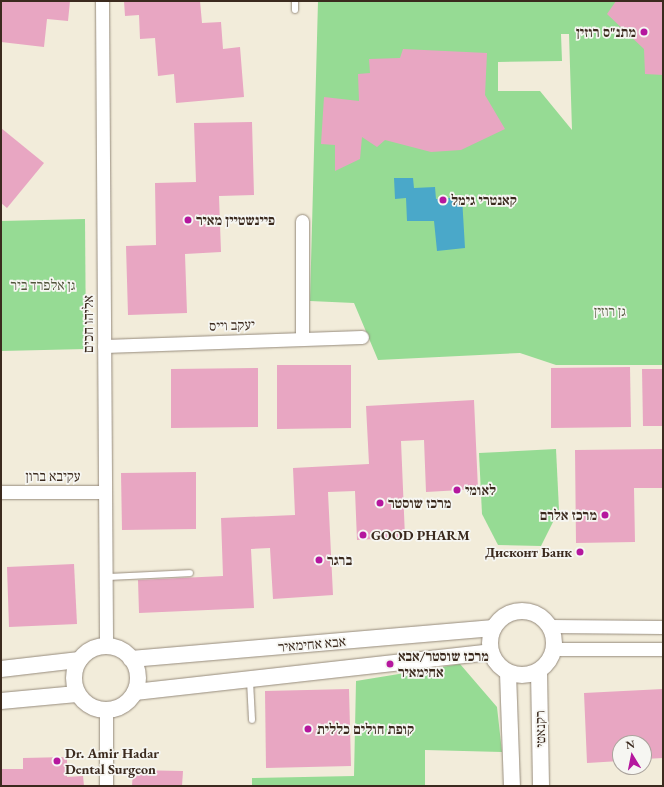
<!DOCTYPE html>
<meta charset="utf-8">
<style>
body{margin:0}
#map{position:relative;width:664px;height:787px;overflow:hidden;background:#f2ecda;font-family:"EB Garamond","Frank Ruhl Libre",serif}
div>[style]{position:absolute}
.green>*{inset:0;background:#96db94}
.water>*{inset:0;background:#4aa8c9}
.building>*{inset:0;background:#e8a6c2}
.roads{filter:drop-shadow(0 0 1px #968b7c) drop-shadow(0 0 1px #968b7c)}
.service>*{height:6px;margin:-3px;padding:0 3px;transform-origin:3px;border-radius:3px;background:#fff}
.minor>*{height:13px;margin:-6.5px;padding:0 6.5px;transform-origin:6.5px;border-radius:6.5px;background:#fff}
.tertiary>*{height:16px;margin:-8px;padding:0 8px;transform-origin:8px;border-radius:8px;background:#fff}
.tertiary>.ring{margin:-8px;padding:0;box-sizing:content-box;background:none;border:16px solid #fff;border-radius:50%}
.dots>*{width:11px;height:11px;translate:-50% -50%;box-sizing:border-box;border:2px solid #f6f6f2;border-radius:50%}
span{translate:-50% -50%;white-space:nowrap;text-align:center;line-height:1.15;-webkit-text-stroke:3.5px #f6f6f2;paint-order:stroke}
.poi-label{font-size:14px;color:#3b2a1e;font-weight:700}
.right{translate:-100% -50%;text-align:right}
.left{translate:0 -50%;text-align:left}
.park-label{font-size:14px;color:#52563c}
.street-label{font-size:14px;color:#3b2a1e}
.frame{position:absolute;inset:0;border:2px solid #3b2a1e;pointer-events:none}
.north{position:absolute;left:612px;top:735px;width:40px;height:40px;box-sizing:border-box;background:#f6f6f2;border:1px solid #aba49d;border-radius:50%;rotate:350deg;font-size:11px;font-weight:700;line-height:16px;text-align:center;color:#3b2a1e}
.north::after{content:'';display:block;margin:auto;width:14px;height:18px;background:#b5179e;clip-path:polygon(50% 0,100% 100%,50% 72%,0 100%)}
</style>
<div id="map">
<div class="green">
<div style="clip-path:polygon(evenodd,318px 1px,663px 1px,663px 365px,556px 365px,520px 353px,378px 360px,354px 303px,310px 301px,318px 1px,561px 34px,569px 34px,572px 130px,540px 91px,498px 91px,498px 62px,562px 61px,561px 34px)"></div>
<div style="clip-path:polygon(85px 219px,86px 349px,1px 351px,1px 221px)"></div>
<div style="clip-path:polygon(556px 449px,559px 510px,541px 546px,498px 545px,482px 514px,479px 453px)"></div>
<div style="clip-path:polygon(460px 664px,497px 707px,502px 752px,425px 750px,425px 786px,252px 786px,252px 778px,354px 776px,356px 681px)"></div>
</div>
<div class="water">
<div style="clip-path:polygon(394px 178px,413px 178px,414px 188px,435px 187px,436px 199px,462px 197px,465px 248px,437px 251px,434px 221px,407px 221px,406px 198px,395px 199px)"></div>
</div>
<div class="building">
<div style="clip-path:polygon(1px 1px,70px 1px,68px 21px,47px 19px,44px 47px,1px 42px)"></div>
<div style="clip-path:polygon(124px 1px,200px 1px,202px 23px,221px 22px,223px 49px,240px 47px,244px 97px,176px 103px,174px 74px,158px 76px,155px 38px,140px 39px,139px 15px,125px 16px)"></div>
<div style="clip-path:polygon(616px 1px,663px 1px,663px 75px,645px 74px,644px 49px,607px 14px)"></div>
<div style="clip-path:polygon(403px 49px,487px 53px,485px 95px,505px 129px,461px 150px,431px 152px,385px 140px,377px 147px,362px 137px,360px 159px,335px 171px,335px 145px,321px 144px,324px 97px,359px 101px,358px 74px,370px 73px,369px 59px,400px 58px)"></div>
<div style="clip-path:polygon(252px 122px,254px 195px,219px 196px,221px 252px,185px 254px,187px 313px,128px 315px,126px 246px,156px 245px,155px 183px,196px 182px,194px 123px)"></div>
<div style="clip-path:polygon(1px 128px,44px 163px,7px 208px,1px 203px)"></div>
<div style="clip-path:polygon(277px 365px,351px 365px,351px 428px,277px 429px)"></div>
<div style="clip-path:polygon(630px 367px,631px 427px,551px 428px,551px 368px)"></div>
<div style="clip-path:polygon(258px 368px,258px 427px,171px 428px,171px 369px)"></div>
<div style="clip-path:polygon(642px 369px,663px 369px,663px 426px,643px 426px)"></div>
<div style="clip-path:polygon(474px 400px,478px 489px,426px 492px,424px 440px,401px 441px,405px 537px,357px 540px,355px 491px,328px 492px,333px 595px,273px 599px,270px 548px,251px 549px,254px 608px,139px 613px,138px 580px,223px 576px,221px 518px,295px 515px,293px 468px,369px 464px,366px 406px)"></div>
<div style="clip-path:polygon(663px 449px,663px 488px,634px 488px,635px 542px,576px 543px,575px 450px)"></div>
<div style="clip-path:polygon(196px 472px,196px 529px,122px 530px,121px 473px)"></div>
<div style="clip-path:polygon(74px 564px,77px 624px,9px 627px,7px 567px)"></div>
<div style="clip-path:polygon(349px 689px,351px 766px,266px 768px,265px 691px)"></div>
<div style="clip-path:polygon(663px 689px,663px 758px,644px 759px,644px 743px,620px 743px,620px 761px,587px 763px,584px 693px)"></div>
<div style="clip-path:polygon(67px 757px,67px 777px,83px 776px,84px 786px,1px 786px,1px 769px,23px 769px,23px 758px)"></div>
<div style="clip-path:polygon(133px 770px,183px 771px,182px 786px,132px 786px)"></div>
</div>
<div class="roads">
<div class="service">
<div style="left:295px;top:1px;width:9px;rotate:90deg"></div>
<div style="left:106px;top:577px;width:84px;rotate:-2.7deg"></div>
<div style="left:250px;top:681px;width:39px;rotate:87deg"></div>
</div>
<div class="minor">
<div style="left:102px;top:1px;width:645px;rotate:89.64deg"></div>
<div style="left:302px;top:339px;width:118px;rotate:-90deg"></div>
<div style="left:104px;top:346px;width:258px;rotate:-2deg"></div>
<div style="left:1px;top:492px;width:104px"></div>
<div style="left:550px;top:626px;width:113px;rotate:0.5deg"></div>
<div style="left:555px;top:649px;width:108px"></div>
<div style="left:106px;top:710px;width:76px;rotate:90deg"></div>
</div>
<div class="tertiary">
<div class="ring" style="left:490px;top:611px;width:48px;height:48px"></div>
<div class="ring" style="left:74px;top:646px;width:48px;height:48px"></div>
<div style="left:131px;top:659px;width:364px;rotate:-4.9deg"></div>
<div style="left:1px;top:669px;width:79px;rotate:-6.6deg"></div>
<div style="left:539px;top:671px;width:115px;rotate:89deg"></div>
<div style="left:508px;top:673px;width:113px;rotate:88deg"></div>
<div style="left:135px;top:692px;width:358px;rotate:-6.4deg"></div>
<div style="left:1px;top:701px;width:76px;rotate:-5.3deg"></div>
</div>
</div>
<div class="dots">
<div style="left:644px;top:32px;background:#b5179e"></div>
<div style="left:443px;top:200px;background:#b5179e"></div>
<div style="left:188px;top:220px;background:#b5179e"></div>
<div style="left:457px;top:490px;background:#b5179e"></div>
<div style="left:380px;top:503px;background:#b5179e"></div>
<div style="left:605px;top:515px;background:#b5179e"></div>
<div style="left:363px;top:535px;background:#b5179e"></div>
<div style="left:580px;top:552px;background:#b5179e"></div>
<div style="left:319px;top:560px;background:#b5179e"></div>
<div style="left:390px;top:664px;background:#b5179e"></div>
<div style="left:308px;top:729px;background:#b5179e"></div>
<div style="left:57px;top:761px;background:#b5179e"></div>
</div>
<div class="poi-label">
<span class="right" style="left:636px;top:32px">מתנ"ס רוזין</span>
<span class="left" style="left:451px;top:200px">קאנטרי גימל</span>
<span class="left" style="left:196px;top:220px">פיינשטיין מאיר</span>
<span class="left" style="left:465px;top:490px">לאומי</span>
<span class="left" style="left:388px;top:503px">מרכז שוסטר</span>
<span class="right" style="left:597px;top:515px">מרכז אלרם</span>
<span class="left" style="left:371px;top:535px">GOOD PHARM</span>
<span class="right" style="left:572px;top:552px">Дисконт Банк</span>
<span class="left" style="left:327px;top:560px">ברגר</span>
<span class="left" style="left:398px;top:664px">מרכז שוסטר/אבא<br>אחימאיר</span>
<span class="left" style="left:317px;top:729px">קופת חולים כללית</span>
<span class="left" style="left:65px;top:761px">Dr. Amir Hadar<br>Dental Surgeon</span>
</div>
<div class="park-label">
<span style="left:43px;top:285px">גן אלפרד ביר</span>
<span style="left:610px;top:311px">גן רוזין</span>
</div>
<div class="street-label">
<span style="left:88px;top:324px;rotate:-90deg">אליהו חכים</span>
<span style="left:232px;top:325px;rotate:-2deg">יעקב וייס</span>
<span style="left:53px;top:476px">עקיבא ברון</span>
<span style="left:312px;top:644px;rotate:-5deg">אבא אחימאיר</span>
<span style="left:540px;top:729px;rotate:-91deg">רקנאטי</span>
</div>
<div class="frame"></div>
<div class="north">N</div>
</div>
